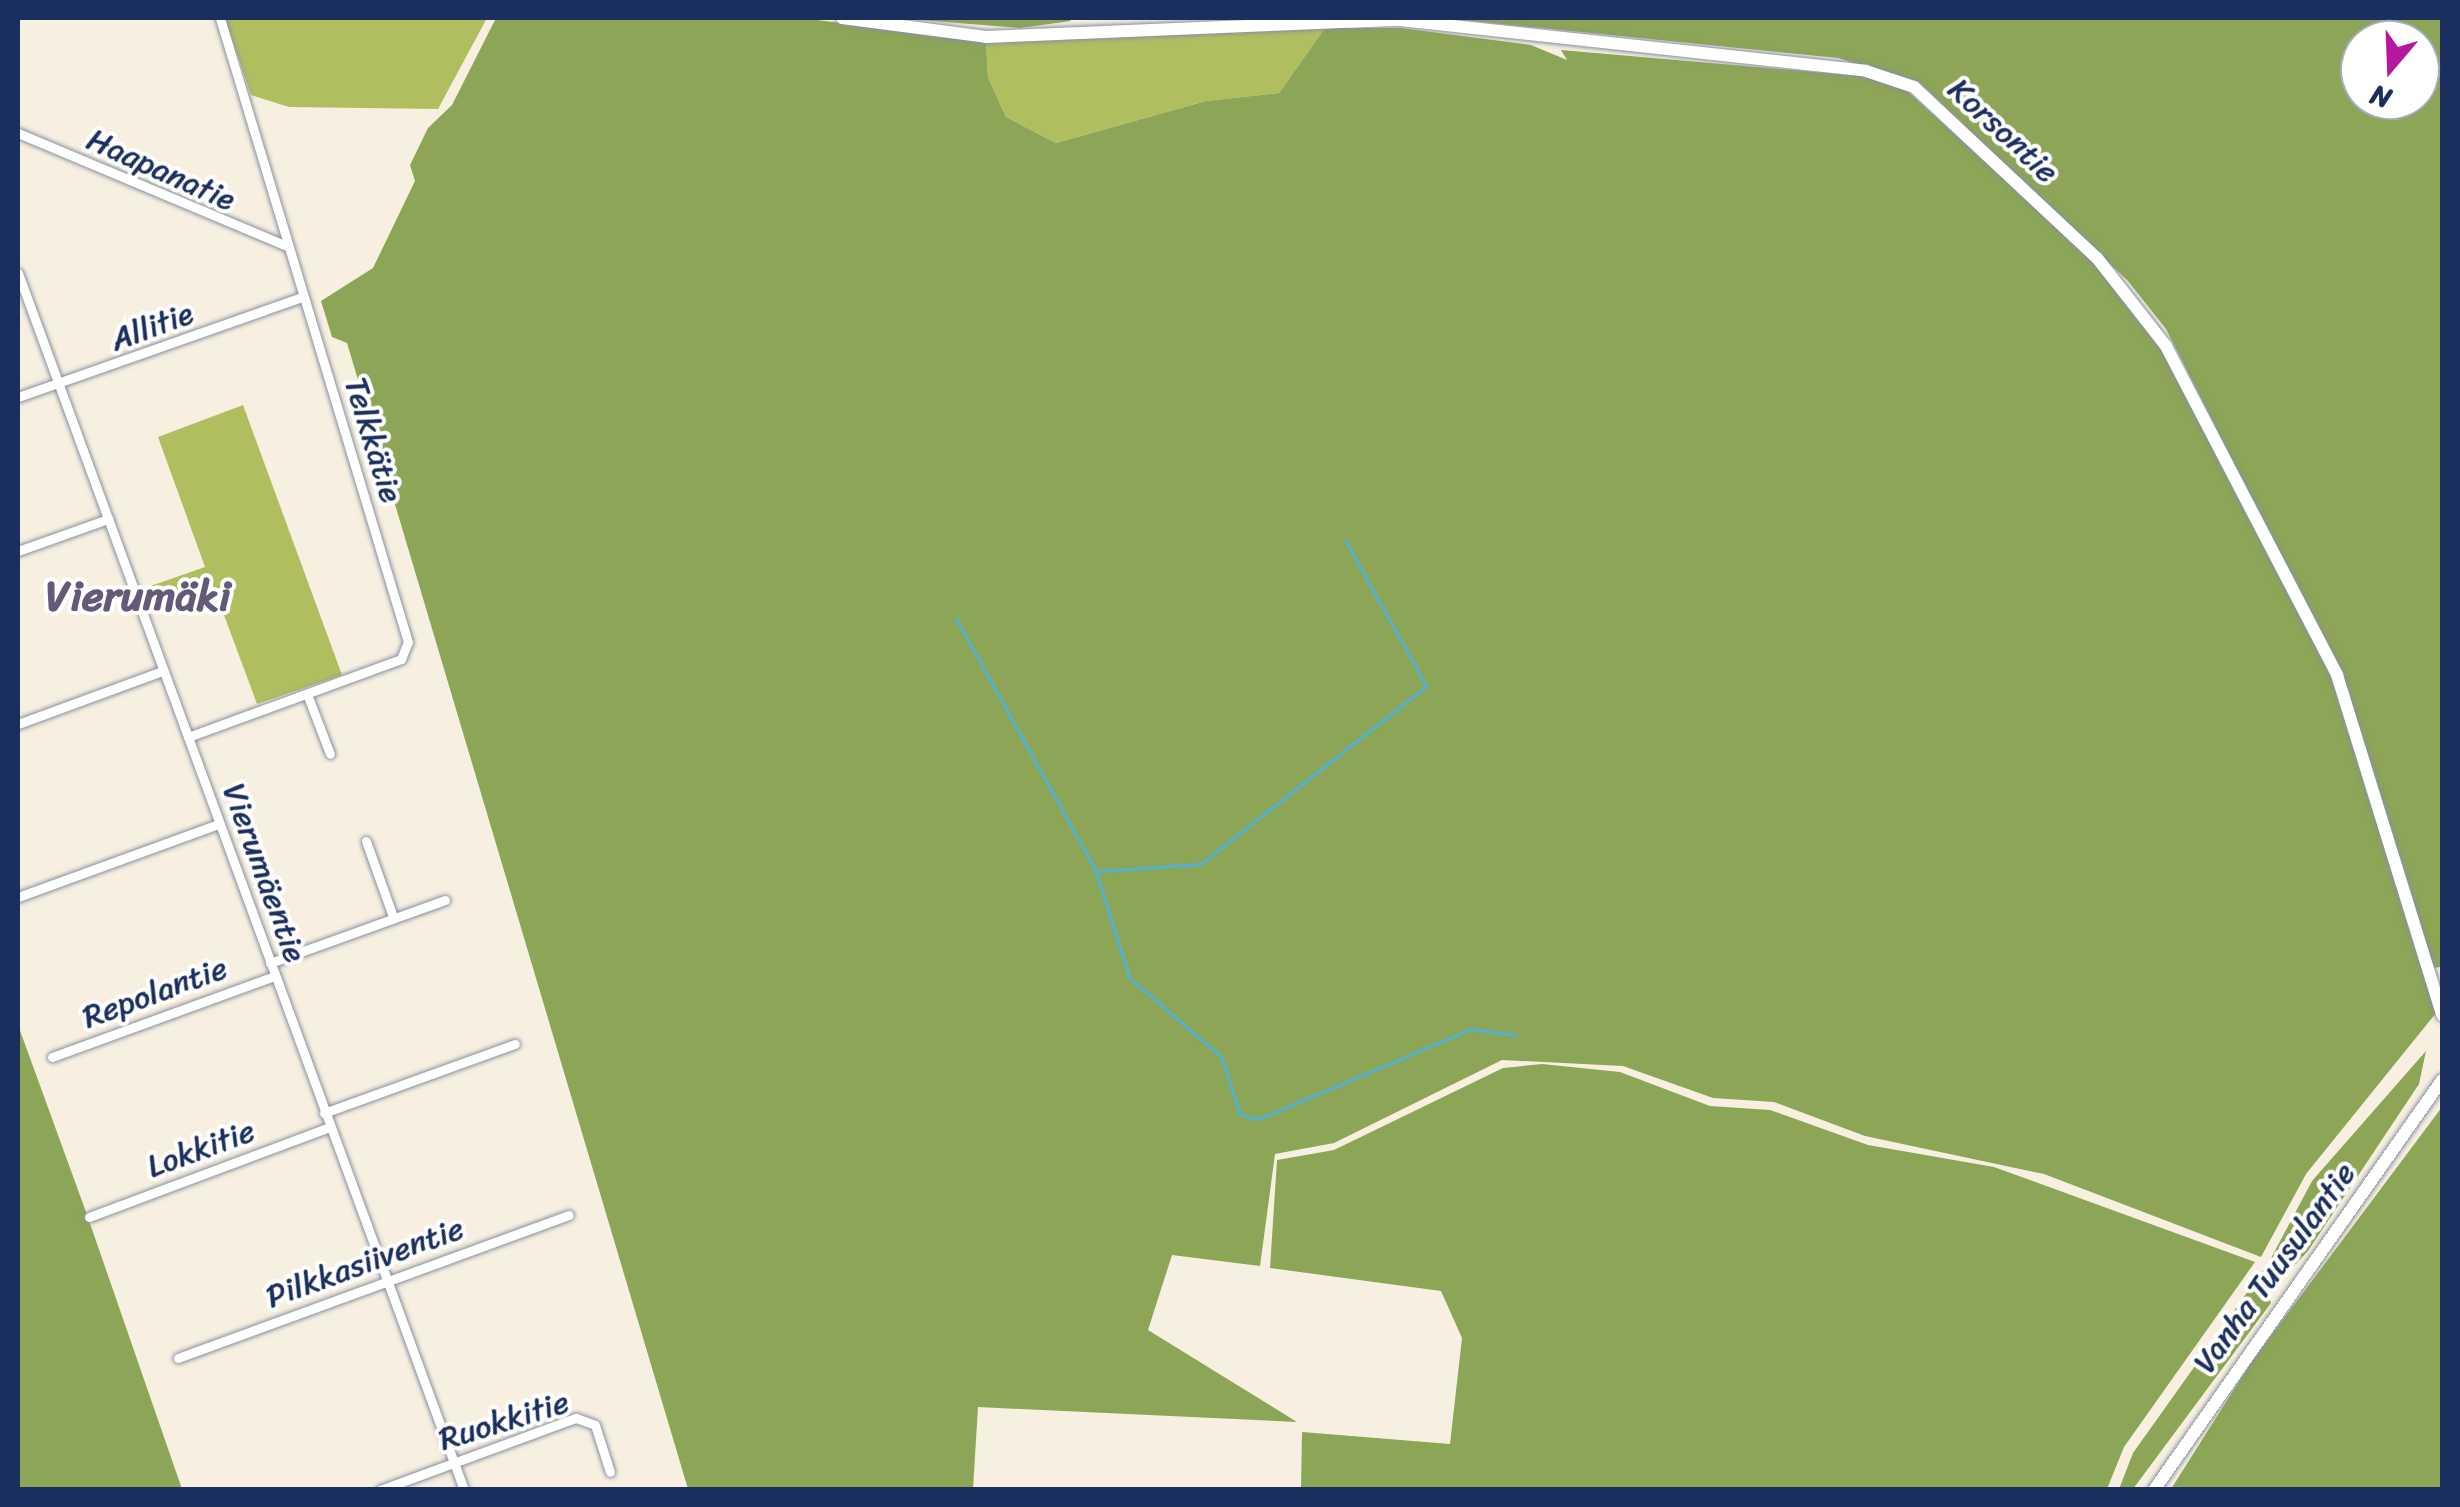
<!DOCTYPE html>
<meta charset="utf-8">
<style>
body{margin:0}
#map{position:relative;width:2460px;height:1507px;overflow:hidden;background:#f7f0e1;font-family:Sriracha,sans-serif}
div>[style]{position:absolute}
.green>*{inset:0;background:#b1be60}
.forest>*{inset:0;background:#8ca556}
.stream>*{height:2.5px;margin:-1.25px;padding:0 1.25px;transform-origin:1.25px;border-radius:1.25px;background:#52b2d1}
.roads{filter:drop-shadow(0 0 2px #8990a0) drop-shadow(0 0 2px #8990a0)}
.street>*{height:9px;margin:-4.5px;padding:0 4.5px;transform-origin:4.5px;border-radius:4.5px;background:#fff}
.secondary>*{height:12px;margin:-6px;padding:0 6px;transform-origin:6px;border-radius:6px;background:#fff}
span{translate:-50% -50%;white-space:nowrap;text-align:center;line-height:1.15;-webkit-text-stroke:8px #fff;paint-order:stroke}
.street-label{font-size:32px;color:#1b2f5e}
.district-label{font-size:42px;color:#625a76;font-weight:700}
.frame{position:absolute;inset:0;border:20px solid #1b2f5e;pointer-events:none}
.north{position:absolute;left:2340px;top:20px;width:100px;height:100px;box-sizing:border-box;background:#fff;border:2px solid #a4acbf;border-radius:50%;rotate:199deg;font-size:28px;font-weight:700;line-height:40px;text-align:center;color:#1b2f5e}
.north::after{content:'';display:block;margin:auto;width:35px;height:45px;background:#b5179e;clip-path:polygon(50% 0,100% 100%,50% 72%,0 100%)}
</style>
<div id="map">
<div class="green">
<div style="clip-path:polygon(225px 18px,487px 18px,438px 109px,289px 107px,251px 95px)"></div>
<div style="clip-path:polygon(1325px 28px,1279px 93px,1206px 101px,1056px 143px,1006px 117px,988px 77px,986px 41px)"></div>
<div style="clip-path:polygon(243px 405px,342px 675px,257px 704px,211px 580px,147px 603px,142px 589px,205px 567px,158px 437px)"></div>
</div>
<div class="forest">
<div style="clip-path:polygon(496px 18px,801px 18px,986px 41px,988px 77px,1006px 117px,1056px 143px,1206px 101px,1279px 93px,1325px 28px,1401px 28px,1531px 45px,1567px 60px,1561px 50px,1861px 76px,1904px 88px,2092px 259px,2161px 349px,2335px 676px,2436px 1013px,2306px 1174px,2261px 1257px,2044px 1174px,1865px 1136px,1774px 1102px,1713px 1098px,1623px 1066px,1502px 1060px,1334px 1143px,1275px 1154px,1260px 1266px,1172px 1255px,1148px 1330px,1297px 1422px,978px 1407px,973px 1489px,688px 1489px,347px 343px,332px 337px,321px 301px,373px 268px,415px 181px,410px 165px,428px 128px,452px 105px)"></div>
<div style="clip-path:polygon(894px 18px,1066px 18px,1071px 21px,1020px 28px)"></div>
<div style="clip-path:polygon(evenodd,1442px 18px,2442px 18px,2442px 967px,2431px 968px,2325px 643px,2166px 329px,2128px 281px,1921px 84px,1838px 58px,1442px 18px,2360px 40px,2420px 40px,2420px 100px,2360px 100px,2360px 40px)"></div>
<div style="clip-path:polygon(18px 1025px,86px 1212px,182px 1489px,18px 1489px)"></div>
<div style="clip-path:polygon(2426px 1051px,2419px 1084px,2308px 1251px,2296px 1264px,2270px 1260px,2312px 1181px)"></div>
<div style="clip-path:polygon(1542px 1064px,1620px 1072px,1710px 1106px,1770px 1110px,1868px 1145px,1994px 1167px,2255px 1262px,2124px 1447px,2107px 1489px,1301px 1489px,1302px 1432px,1450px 1444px,1462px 1338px,1441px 1291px,1270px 1268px,1277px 1160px,1334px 1150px,1503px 1068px)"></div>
<div style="clip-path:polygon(2442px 1107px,2442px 1489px,2171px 1489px,2252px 1361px)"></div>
<div style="clip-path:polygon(2266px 1266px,2281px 1272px,2265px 1287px,2271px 1303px,2133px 1489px,2119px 1489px,2133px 1453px)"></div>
</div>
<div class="stream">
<div style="left:956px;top:618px;width:289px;rotate:61deg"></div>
<div style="left:1096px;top:871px;width:112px;rotate:72.4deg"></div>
<div style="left:1130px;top:978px;width:121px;rotate:40.7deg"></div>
<div style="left:1222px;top:1057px;width:60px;rotate:72.5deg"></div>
<div style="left:1240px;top:1114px;width:20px;rotate:15deg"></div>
<div style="left:1259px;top:1119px;width:230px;rotate:-23deg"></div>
<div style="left:1471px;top:1029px;width:45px;rotate:7.6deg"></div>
<div style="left:1099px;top:871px;width:102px;rotate:-3.9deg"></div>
<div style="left:1201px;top:864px;width:287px;rotate:-38.3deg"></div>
<div style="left:1426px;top:686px;width:165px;rotate:-119.1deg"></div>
</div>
<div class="roads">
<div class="street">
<div style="left:18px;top:133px;width:292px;rotate:22.8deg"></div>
<div style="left:18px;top:273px;width:1296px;rotate:69.87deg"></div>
<div style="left:18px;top:397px;width:301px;rotate:-19.4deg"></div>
<div style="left:18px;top:551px;width:96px;rotate:-19.6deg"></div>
<div style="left:307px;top:694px;width:64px;rotate:69deg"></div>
<div style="left:18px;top:724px;width:153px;rotate:-20.2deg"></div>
<div style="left:188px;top:737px;width:227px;rotate:-20.1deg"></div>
<div style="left:401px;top:659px;width:18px;rotate:-68deg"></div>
<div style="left:408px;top:642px;width:652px;rotate:-106.77deg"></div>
<div style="left:366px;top:841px;width:81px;rotate:70.4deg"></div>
<div style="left:18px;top:897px;width:214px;rotate:-20deg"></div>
<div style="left:270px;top:963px;width:186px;rotate:-19.8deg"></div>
<div style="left:52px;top:1057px;width:237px;rotate:-20deg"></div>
<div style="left:324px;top:1113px;width:203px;rotate:-19.9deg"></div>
<div style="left:89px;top:1217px;width:257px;rotate:-20.5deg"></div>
<div style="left:178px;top:1358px;width:416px;rotate:-20.1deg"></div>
<div style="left:380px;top:1490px;width:209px;rotate:-20.2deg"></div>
<div style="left:576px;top:1418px;width:20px;rotate:20deg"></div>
<div style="left:595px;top:1425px;width:49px;rotate:72.3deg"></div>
</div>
<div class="secondary">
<div style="left:842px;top:18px;width:145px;rotate:7.5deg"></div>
<div style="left:986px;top:37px;width:413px;rotate:-2.4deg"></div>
<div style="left:1399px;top:20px;width:470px;rotate:6.2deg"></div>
<div style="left:1866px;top:71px;width:51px;rotate:18.4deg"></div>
<div style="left:1914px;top:87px;width:250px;rotate:43.1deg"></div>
<div style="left:2097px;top:258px;width:112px;rotate:51.9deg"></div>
<div style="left:2166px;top:346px;width:371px;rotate:62.5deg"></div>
<div style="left:2337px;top:675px;width:356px;rotate:72.8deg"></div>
<div style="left:2154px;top:1490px;width:501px;rotate:-54.91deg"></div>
</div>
</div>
<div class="street-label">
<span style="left:2003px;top:131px;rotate:43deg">Korsontie</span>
<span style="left:161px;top:170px;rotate:24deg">Haapanatie</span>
<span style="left:152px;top:327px;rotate:-20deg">Allitie</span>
<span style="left:373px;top:440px;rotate:73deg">Telkkätie</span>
<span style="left:264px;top:873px;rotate:70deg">Vierumäentie</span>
<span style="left:155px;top:993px;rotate:-20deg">Repolantie</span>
<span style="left:201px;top:1149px;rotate:-20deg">Lokkitie</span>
<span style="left:365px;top:1263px;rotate:-20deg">Pilkkasiiventie</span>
<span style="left:2275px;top:1268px;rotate:-54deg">Vanha Tuusulantie</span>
<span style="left:504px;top:1421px;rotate:-17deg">Ruokkitie</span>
</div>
<div class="district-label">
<span style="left:138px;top:596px">Vierumäki</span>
</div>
<div class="frame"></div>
<div class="north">N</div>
</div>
